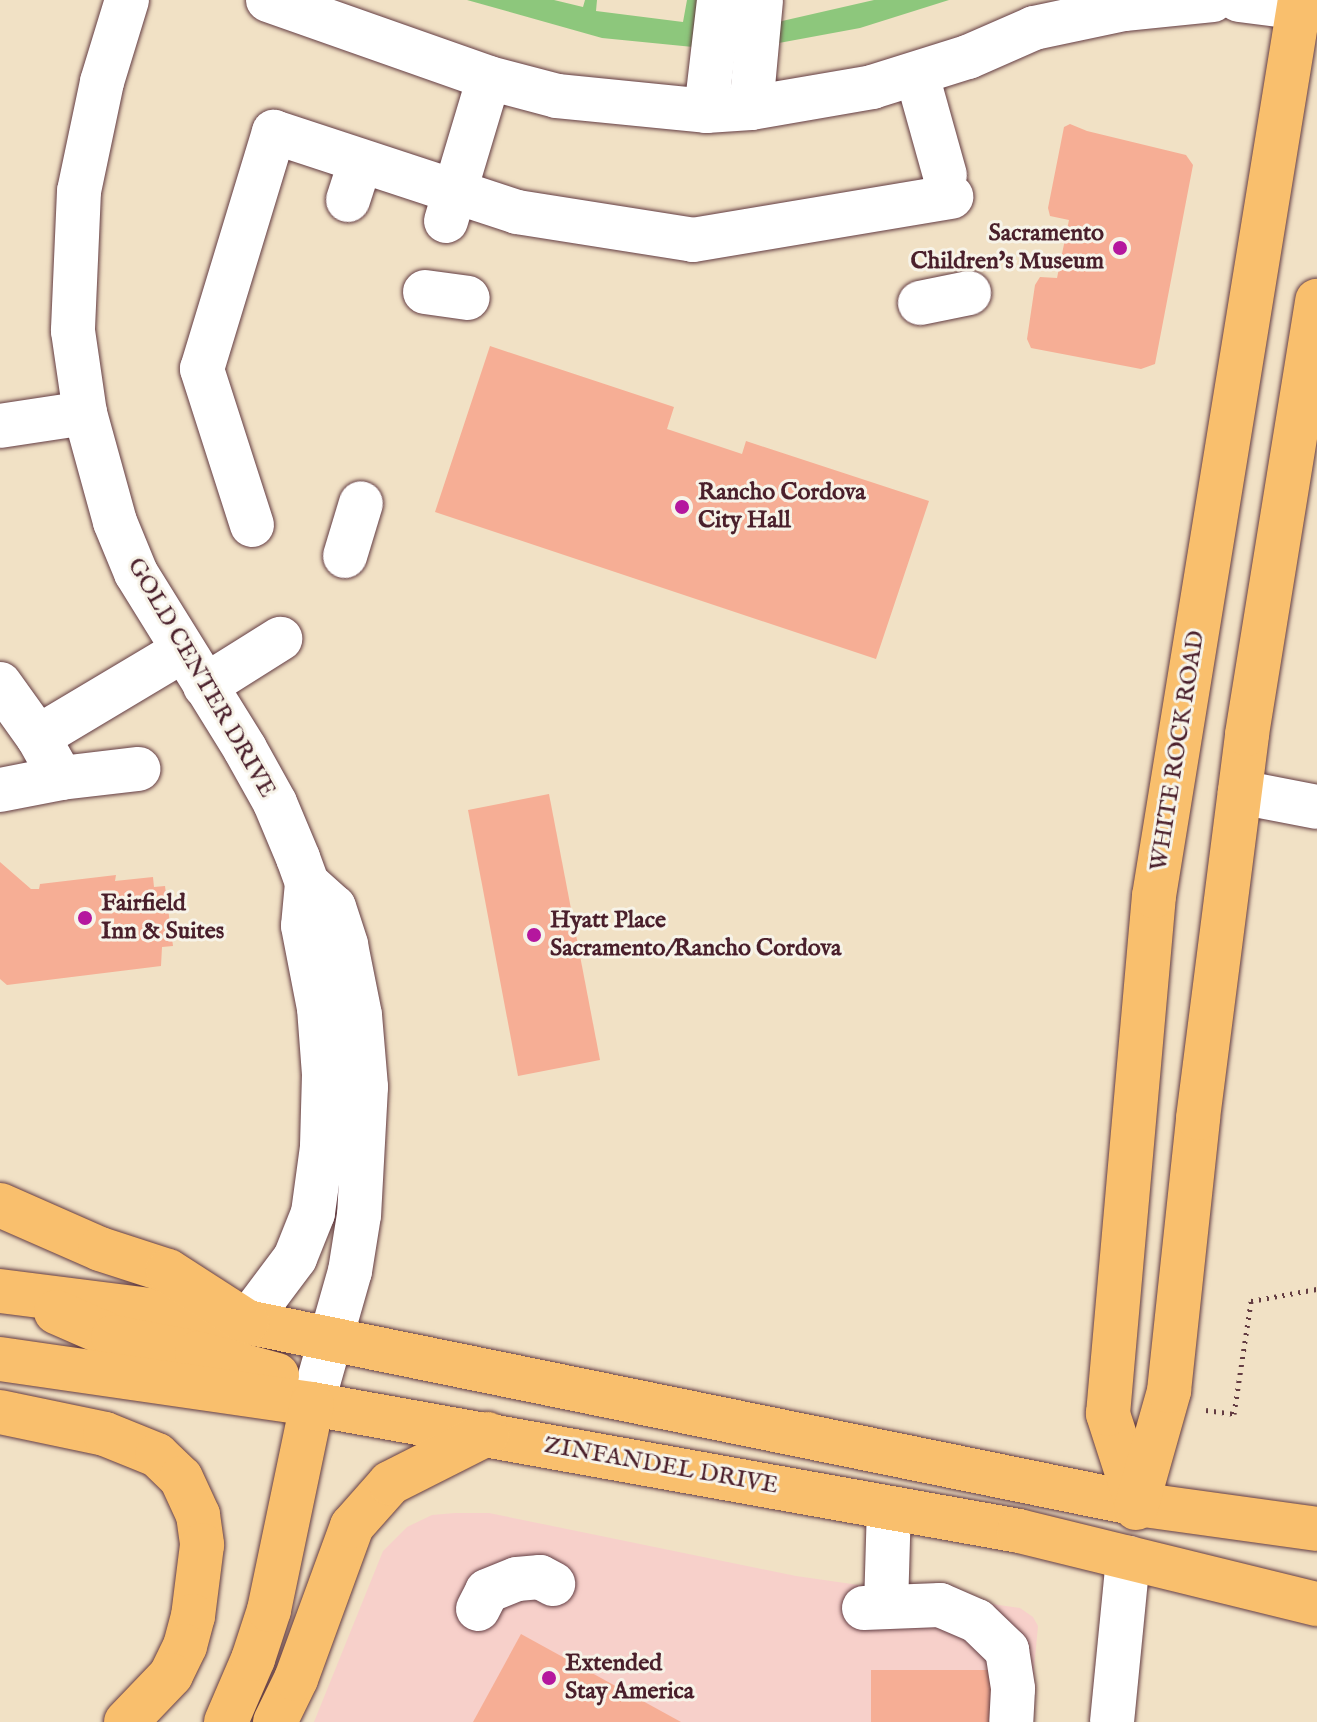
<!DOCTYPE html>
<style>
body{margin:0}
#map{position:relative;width:1317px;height:1722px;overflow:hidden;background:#f1e1c5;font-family:"IM FELL English",serif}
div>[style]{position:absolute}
.built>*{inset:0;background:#f7d0ca}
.green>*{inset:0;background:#8dc77c}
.building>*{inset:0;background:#f6ae95}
.path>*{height:5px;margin-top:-2.5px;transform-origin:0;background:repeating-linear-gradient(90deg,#633c42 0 2px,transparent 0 8px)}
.roads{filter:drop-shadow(0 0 2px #633c42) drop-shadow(0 0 2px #633c42)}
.minor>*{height:44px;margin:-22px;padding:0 22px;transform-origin:22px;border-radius:22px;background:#fff}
.major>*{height:44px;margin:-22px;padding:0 22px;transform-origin:22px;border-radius:22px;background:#f9bf6d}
.highway>*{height:44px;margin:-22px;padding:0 22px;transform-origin:22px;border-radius:22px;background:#f9bf6d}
.dots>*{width:22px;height:22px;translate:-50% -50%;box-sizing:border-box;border:4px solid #f7f3e8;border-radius:50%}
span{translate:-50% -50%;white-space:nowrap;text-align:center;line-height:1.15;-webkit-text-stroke:6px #f7f3e8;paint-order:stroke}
.poi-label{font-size:24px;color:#4a1f2b;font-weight:700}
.right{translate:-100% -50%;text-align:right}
.left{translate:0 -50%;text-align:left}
.street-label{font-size:24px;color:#4a1f2b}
</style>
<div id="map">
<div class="built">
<div style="clip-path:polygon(455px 1513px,489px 1513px,796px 1576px,1020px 1608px,1033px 1617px,1038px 1626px,1029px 1722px,314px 1722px,383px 1551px,407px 1527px,432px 1515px)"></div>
</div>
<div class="green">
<div style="clip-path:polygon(467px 0,554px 0,583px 7px,585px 0,597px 0,596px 11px,683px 22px,687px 0,698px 0,693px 47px,602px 38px)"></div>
<div style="clip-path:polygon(874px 0,949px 0,860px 28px,768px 45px,769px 24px)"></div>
</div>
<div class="building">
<div style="clip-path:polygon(1070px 124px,1087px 131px,1186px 155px,1193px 165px,1155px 364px,1141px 369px,1031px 348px,1027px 339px,1035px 285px,1040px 277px,1057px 278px,1069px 220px,1050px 216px,1048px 208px,1064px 127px)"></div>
<div style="clip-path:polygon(490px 346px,674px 407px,667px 429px,742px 454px,746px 441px,929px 501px,876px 659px,435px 512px)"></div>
<div style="clip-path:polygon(549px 794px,600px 1060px,518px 1076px,468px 810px)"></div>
<div style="clip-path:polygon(0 862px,31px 889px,39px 889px,40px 884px,116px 875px,115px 881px,153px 877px,154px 887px,165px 886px,173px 946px,162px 947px,161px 966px,7px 985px,0 979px)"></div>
<div style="clip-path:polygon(521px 1634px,681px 1722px,473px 1722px)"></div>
<div style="clip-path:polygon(871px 1670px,1004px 1670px,1004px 1722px,871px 1722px)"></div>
</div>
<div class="path">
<div style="left:1206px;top:1410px;width:28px;rotate:8deg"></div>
<div style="left:1234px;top:1414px;width:114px;rotate:-81.4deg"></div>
<div style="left:1251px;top:1301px;width:67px;rotate:-10.3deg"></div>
</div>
<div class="roads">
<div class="minor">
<div style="left:127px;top:0;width:86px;rotate:107deg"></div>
<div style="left:102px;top:82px;width:111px;rotate:101.9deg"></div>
<div style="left:79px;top:191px;width:140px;rotate:92.5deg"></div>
<div style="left:73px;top:331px;width:83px;rotate:81.7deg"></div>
<div style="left:85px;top:413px;width:113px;rotate:74.6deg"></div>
<div style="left:115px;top:522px;width:55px;rotate:67.6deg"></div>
<div style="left:136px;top:573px;width:207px;rotate:58.2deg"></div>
<div style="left:245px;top:749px;width:62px;rotate:60.9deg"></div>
<div style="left:275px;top:803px;width:60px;rotate:67.3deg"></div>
<div style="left:298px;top:858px;width:27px;rotate:70deg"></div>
<div style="left:307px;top:883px;width:43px;rotate:95.3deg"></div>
<div style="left:303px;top:926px;width:84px;rotate:79deg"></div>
<div style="left:319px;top:1008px;width:66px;rotate:85.7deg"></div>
<div style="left:324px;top:1074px;width:73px;rotate:91.6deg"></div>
<div style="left:322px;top:1147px;width:67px;rotate:97.8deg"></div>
<div style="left:313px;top:1213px;width:48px;rotate:111.8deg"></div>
<div style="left:295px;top:1258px;width:80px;rotate:126.9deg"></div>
<div style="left:268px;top:0;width:234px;rotate:19.4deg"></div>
<div style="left:489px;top:78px;width:70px;rotate:14.8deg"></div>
<div style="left:557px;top:96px;width:150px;rotate:5.7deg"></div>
<div style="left:706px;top:111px;width:45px;rotate:-3.8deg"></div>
<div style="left:751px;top:108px;width:123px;rotate:-9.8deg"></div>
<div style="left:872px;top:87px;width:101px;rotate:-17.4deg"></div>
<div style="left:968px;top:57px;width:72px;rotate:-23.7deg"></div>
<div style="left:1034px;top:28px;width:92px;rotate:-11.9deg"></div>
<div style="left:1124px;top:9px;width:89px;rotate:-5.8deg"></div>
<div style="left:1239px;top:0;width:79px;rotate:7.3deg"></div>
<div style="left:917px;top:75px;width:104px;rotate:74.4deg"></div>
<div style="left:751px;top:108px;width:108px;rotate:-84.7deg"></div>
<div style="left:706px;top:111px;width:112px;rotate:-83.3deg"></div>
<div style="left:348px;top:200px;width:40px;rotate:-72deg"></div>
<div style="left:446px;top:221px;width:149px;rotate:-73.3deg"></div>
<div style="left:425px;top:292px;width:43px;rotate:7.9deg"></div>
<div style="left:920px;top:303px;width:50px;rotate:-11.5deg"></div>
<div style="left:0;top:426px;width:86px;rotate:-8.7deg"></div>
<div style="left:252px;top:525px;width:164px;rotate:-107.8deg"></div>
<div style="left:202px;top:369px;width:248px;rotate:-73.1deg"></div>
<div style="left:274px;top:132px;width:256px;rotate:18.2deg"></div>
<div style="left:517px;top:212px;width:178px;rotate:9deg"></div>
<div style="left:693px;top:240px;width:262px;rotate:-9.5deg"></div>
<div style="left:345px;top:556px;width:55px;rotate:-73.2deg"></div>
<div style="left:0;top:684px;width:65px;rotate:54.4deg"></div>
<div style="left:205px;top:686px;width:89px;rotate:-32.1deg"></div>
<div style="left:61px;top:778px;width:47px;rotate:-119.3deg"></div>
<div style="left:38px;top:737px;width:168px;rotate:-30.8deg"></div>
<div style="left:0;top:790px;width:62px;rotate:-11.1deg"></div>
<div style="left:61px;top:778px;width:78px;rotate:-6.7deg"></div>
<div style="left:1240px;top:792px;width:78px;rotate:11deg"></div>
<div style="left:307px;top:883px;width:36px;rotate:42deg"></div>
<div style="left:334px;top:907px;width:40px;rotate:72deg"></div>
<div style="left:346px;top:945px;width:71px;rotate:78.7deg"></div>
<div style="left:360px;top:1015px;width:72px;rotate:85.2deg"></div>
<div style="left:366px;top:1087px;width:128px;rotate:93.1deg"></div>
<div style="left:359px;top:1215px;width:57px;rotate:99.1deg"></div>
<div style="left:350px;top:1271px;width:138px;rotate:105.9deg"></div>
<div style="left:886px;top:1607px;width:99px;rotate:-88.3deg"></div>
<div style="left:864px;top:1608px;width:76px;rotate:-2.3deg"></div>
<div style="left:940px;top:1605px;width:40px;rotate:23.4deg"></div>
<div style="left:977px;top:1621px;width:42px;rotate:44deg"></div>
<div style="left:1007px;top:1650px;width:39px;rotate:81deg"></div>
<div style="left:1013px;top:1689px;width:33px;rotate:93deg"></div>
<div style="left:478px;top:1609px;width:20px;rotate:-63deg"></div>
<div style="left:487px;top:1591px;width:32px;rotate:-22deg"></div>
<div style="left:517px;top:1579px;width:23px;rotate:-5deg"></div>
<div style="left:540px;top:1577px;width:15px;rotate:28deg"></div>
<div style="left:1112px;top:1722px;width:165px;rotate:-84.4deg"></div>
</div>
<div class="major">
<div style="left:0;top:1291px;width:249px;rotate:7.2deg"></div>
<div style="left:247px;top:1322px;width:908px;rotate:11.56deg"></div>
<div style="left:1137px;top:1504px;width:182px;rotate:7.9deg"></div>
<div style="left:56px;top:1312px;width:62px;rotate:23.7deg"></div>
<div style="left:113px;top:1337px;width:86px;rotate:10.8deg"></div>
<div style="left:197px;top:1353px;width:83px;rotate:15.4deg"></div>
<div style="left:0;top:1359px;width:315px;rotate:8.2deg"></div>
<div style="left:312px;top:1404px;width:718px;rotate:10.18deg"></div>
<div style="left:1019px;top:1531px;width:307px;rotate:13.8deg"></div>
<div style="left:1137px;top:1504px;width:95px;rotate:-107.9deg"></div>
<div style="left:1108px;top:1414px;width:520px;rotate:-84.93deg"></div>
<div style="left:1154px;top:896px;width:908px;rotate:-80.75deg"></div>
<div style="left:1136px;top:1508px;width:122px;rotate:-74.2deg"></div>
<div style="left:1169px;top:1391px;width:275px;rotate:-83.9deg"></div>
<div style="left:1198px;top:1118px;width:387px;rotate:-82.7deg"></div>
<div style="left:1247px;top:734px;width:439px;rotate:-80.8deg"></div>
</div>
<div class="highway">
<div style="left:0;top:1205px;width:109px;rotate:23.7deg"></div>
<div style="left:100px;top:1249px;width:71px;rotate:17.9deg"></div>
<div style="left:168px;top:1271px;width:94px;rotate:32.8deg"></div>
<div style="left:0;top:1412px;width:107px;rotate:11.8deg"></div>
<div style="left:105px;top:1434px;width:56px;rotate:22deg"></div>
<div style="left:157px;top:1455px;width:33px;rotate:44deg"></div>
<div style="left:181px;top:1478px;width:41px;rotate:65.3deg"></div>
<div style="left:198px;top:1515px;width:30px;rotate:82deg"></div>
<div style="left:202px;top:1545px;width:72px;rotate:97.2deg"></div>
<div style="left:193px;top:1616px;width:31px;rotate:105deg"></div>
<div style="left:185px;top:1646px;width:32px;rotate:116deg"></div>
<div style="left:171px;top:1675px;width:65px;rotate:133.8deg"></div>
<div style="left:226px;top:1722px;width:69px;rotate:-66.8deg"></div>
<div style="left:253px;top:1659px;width:52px;rotate:-71.9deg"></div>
<div style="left:269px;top:1610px;width:210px;rotate:-78.2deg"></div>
<div style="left:275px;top:1722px;width:48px;rotate:-64deg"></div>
<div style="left:296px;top:1679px;width:163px;rotate:-69.9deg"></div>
<div style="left:352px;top:1526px;width:57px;rotate:-48.5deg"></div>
<div style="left:390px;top:1483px;width:109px;rotate:-26.8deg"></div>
</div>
</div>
<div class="dots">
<div style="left:1120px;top:248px;background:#b5179e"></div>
<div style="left:682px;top:507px;background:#b5179e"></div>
<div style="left:85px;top:918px;background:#b5179e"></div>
<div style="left:534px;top:935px;background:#b5179e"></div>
<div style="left:549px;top:1678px;background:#b5179e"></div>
</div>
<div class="poi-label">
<span class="right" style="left:1104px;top:248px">Sacramento<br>Children's Museum</span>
<span class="left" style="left:698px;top:507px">Rancho Cordova<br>City Hall</span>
<span class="left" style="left:101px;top:918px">Fairfield<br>Inn &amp; Suites</span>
<span class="left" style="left:550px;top:935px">Hyatt Place<br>Sacramento/Rancho Cordova</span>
<span class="left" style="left:565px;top:1678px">Extended<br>Stay America</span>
</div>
<div class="street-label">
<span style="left:201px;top:678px;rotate:60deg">GOLD CENTER DRIVE</span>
<span style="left:1178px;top:751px;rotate:-81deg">WHITE ROCK ROAD</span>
<span style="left:661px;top:1466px;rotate:10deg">ZINFANDEL DRIVE</span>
</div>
</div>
